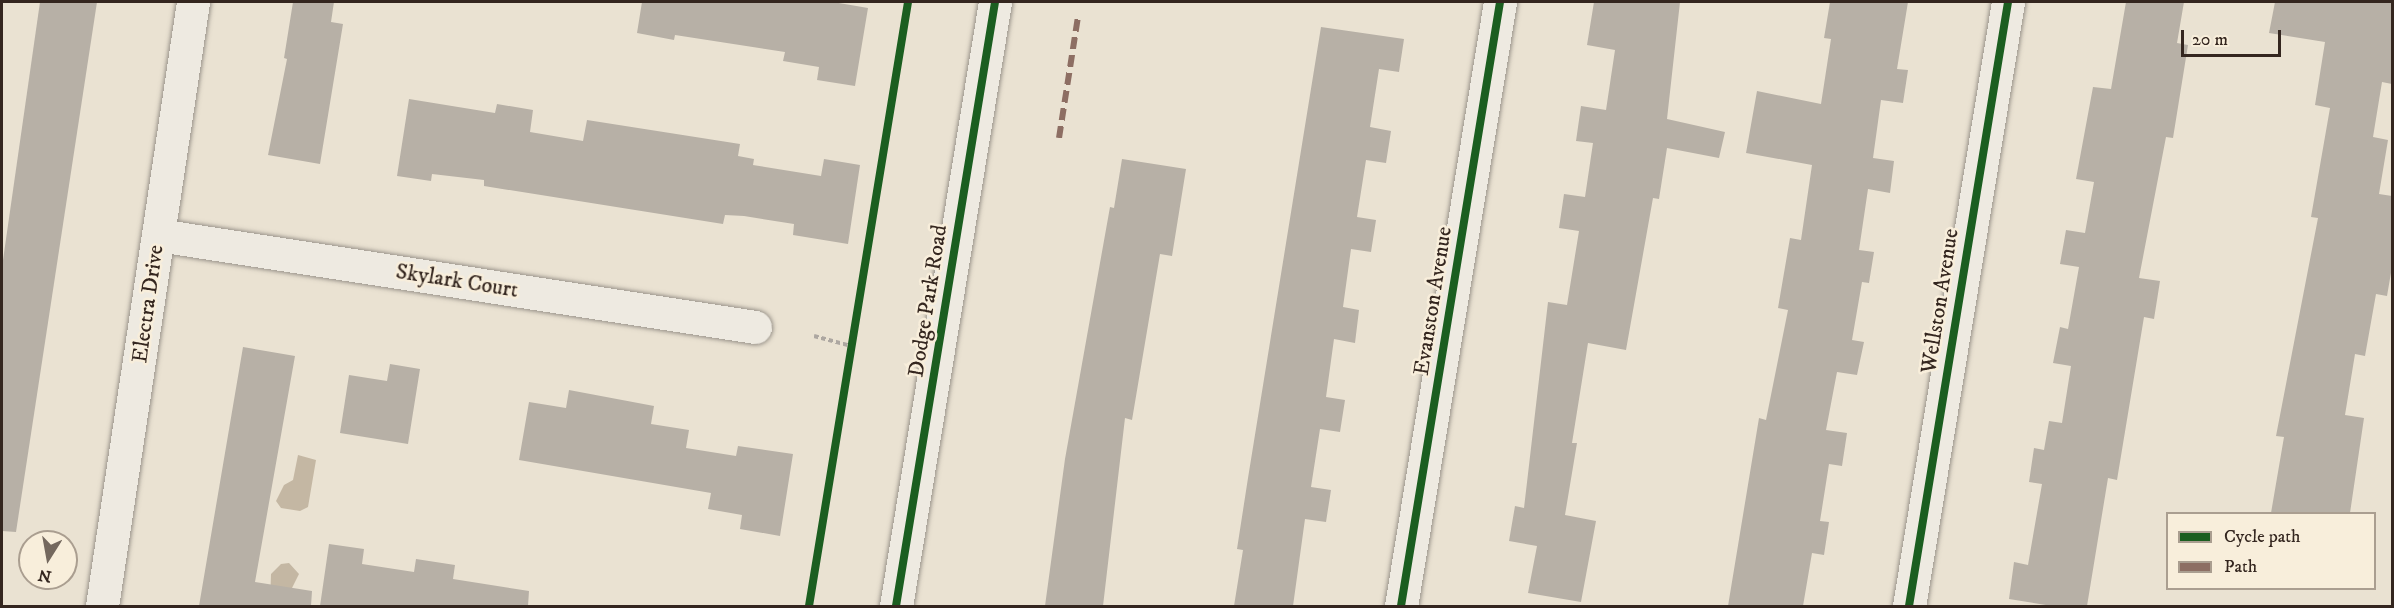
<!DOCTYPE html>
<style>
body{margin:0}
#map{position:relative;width:2394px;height:608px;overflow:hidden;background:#eae2d2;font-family:"IM FELL DW Pica",serif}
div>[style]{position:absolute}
.water>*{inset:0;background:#c4b7a3}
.building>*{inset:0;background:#b7b0a6}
.path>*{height:4px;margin-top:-2px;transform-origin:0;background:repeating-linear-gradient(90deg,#ada7a1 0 4.5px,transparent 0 7.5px)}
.roads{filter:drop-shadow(0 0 2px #9b958c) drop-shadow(0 0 2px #9b958c)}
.minor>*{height:33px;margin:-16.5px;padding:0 16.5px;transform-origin:16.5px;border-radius:16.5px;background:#eeeae1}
.quiet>*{height:6px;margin-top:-3px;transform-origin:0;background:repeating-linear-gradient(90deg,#8d6e63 0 12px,transparent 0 18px)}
.cycleway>*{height:8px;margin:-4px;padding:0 4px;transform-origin:4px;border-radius:4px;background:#1b5e20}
span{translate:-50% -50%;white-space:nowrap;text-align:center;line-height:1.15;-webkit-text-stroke:5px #f8eedb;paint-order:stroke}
.street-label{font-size:22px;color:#34261f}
.frame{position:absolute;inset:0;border:3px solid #34261f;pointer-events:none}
.legend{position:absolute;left:2166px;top:512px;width:210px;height:78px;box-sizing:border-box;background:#f8eedb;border:2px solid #aa9e90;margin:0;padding:8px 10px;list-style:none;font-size:18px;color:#34261f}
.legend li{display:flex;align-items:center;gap:12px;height:30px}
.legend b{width:30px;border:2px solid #aa9e90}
.north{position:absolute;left:18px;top:530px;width:60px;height:60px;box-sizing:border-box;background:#f8eedb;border:2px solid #aa9e90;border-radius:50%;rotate:191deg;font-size:16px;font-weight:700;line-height:24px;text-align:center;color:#34261f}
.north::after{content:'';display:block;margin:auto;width:21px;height:27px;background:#74685e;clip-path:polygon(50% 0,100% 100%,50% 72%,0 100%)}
.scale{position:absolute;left:2181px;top:30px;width:100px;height:27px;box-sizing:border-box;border:3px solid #34261f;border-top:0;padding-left:8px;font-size:18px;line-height:21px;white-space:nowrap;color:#34261f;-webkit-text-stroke:4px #f8eedb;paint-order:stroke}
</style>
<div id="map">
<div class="water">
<div style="clip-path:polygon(298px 455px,316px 460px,308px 507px,300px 511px,281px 508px,276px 501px,284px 485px,293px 480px)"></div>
<div style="clip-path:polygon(289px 563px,299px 574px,291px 590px,294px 606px,270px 606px,271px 574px,281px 564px)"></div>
</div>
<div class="building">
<div style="clip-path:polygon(40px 2px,97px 2px,16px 532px,2px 531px,2px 267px)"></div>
<div style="clip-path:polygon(293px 2px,334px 2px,331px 22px,343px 24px,320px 164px,268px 155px,287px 59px,284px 58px)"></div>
<div style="clip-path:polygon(642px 2px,833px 2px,868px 8px,855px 86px,817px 80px,819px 67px,783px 61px,785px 52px,675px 35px,674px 40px,637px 33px)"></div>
<div style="clip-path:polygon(1594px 2px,1680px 2px,1667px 119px,1725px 132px,1719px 158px,1667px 148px,1659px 199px,1653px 198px,1626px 350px,1588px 343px,1572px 443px,1577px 443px,1565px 515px,1596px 521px,1581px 602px,1528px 593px,1537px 546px,1509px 541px,1515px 506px,1524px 508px,1548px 302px,1567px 305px,1579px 231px,1559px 228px,1564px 194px,1585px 197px,1593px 143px,1576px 141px,1581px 106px,1606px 110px,1615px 50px,1587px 45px)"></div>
<div style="clip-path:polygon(1830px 2px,1908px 2px,1897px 69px,1908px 70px,1903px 103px,1881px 100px,1873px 158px,1894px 161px,1890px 193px,1868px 189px,1859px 250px,1874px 252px,1869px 283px,1862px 282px,1852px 340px,1864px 342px,1857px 375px,1837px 372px,1826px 430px,1847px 433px,1842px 466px,1829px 464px,1820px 521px,1829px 522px,1824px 555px,1812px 553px,1803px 606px,1728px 606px,1759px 418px,1766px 420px,1788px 310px,1778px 308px,1790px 238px,1801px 240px,1812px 165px,1746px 153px,1757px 91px,1821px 104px,1831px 39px,1824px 38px)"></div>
<div style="clip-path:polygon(2126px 2px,2184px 2px,2177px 43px,2188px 45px,2173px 138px,2166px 137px,2139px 278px,2160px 281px,2154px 319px,2144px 317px,2117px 480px,2108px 478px,2087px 606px,2052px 606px,2009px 599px,2014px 562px,2028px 565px,2042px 484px,2029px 482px,2034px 448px,2044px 450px,2049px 421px,2062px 423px,2071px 366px,2053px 363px,2060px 327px,2068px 329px,2079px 267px,2060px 264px,2066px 230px,2085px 233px,2094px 182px,2076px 179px,2093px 87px,2111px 89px)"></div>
<div style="clip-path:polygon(2275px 2px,2392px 2px,2392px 84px,2382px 82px,2373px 137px,2388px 140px,2379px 194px,2392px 196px,2392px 267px,2387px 296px,2376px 294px,2365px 356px,2355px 354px,2345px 415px,2364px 418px,2350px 513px,2271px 513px,2284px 437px,2276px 436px,2318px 218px,2311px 217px,2330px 108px,2315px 105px,2325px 42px,2269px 33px)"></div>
<div style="clip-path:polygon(1321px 27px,1404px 39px,1399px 72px,1379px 69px,1370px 127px,1391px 131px,1386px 163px,1366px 160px,1357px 217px,1376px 220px,1371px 252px,1351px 249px,1343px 307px,1359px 310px,1355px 343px,1334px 339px,1326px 397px,1345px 400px,1340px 432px,1320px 429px,1311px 487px,1331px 490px,1326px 522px,1305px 519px,1293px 606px,1234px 606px,1243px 550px,1237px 549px,1248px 478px)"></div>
<div style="clip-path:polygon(409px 99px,495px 113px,497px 104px,533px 110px,530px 132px,583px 141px,587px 120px,740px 144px,738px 156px,754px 159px,753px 165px,821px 176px,824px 159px,860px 165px,848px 244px,793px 235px,794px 224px,744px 216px,725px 215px,723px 224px,484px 186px,484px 180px,432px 174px,431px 181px,397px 176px)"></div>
<div style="clip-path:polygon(1122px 159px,1186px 169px,1172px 256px,1160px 254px,1132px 420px,1125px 418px,1103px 606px,1045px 606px,1065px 459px,1110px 207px,1114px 208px)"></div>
<div style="clip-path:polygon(243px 347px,295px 356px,255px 582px,312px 591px,311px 606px,199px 606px)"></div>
<div style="clip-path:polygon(390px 364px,420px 369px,408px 444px,340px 433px,349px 375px,387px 381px)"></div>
<div style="clip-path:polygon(569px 390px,654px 406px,651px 424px,689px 430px,686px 448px,736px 456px,738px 446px,793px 454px,780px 536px,740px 529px,742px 515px,708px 509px,711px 493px,519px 460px,529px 402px,566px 408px)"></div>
<div style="clip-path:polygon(329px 544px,364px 549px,362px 564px,414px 572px,416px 559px,455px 565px,453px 579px,529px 591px,528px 606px,320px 606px)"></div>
</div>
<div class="path">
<div style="left:814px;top:336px;width:39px;rotate:15deg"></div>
</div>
<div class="roads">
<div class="minor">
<div style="left:158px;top:235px;width:604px;rotate:8.76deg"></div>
<div style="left:102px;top:606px;width:611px;rotate:-81.43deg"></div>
<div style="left:896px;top:606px;width:612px;rotate:-80.69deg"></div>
<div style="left:1401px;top:606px;width:612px;rotate:-80.69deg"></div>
<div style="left:1909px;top:606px;width:612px;rotate:-80.69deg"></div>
</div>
</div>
<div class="quiet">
<div style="left:1059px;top:138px;width:123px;rotate:-81.1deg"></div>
</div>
<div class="cycleway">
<div style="left:809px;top:606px;width:612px;rotate:-80.69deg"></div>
<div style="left:896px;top:606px;width:612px;rotate:-80.69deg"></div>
<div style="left:1401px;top:606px;width:612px;rotate:-80.69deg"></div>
<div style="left:1909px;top:606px;width:612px;rotate:-80.69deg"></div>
</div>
<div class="street-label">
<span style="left:457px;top:281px;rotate:9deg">Skylark Court</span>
<span style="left:928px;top:301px;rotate:-81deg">Dodge Park Road</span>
<span style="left:1433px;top:301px;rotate:-81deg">Evanston Avenue</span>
<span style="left:1940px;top:301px;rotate:-81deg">Wellston Avenue</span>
<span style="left:148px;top:304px;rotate:-82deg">Electra Drive</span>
</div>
<div class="frame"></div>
<ul class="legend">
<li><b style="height:8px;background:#1b5e20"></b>Cycle path</li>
<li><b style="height:8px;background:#8d6e63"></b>Path</li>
</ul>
<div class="north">N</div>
<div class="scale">20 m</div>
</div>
